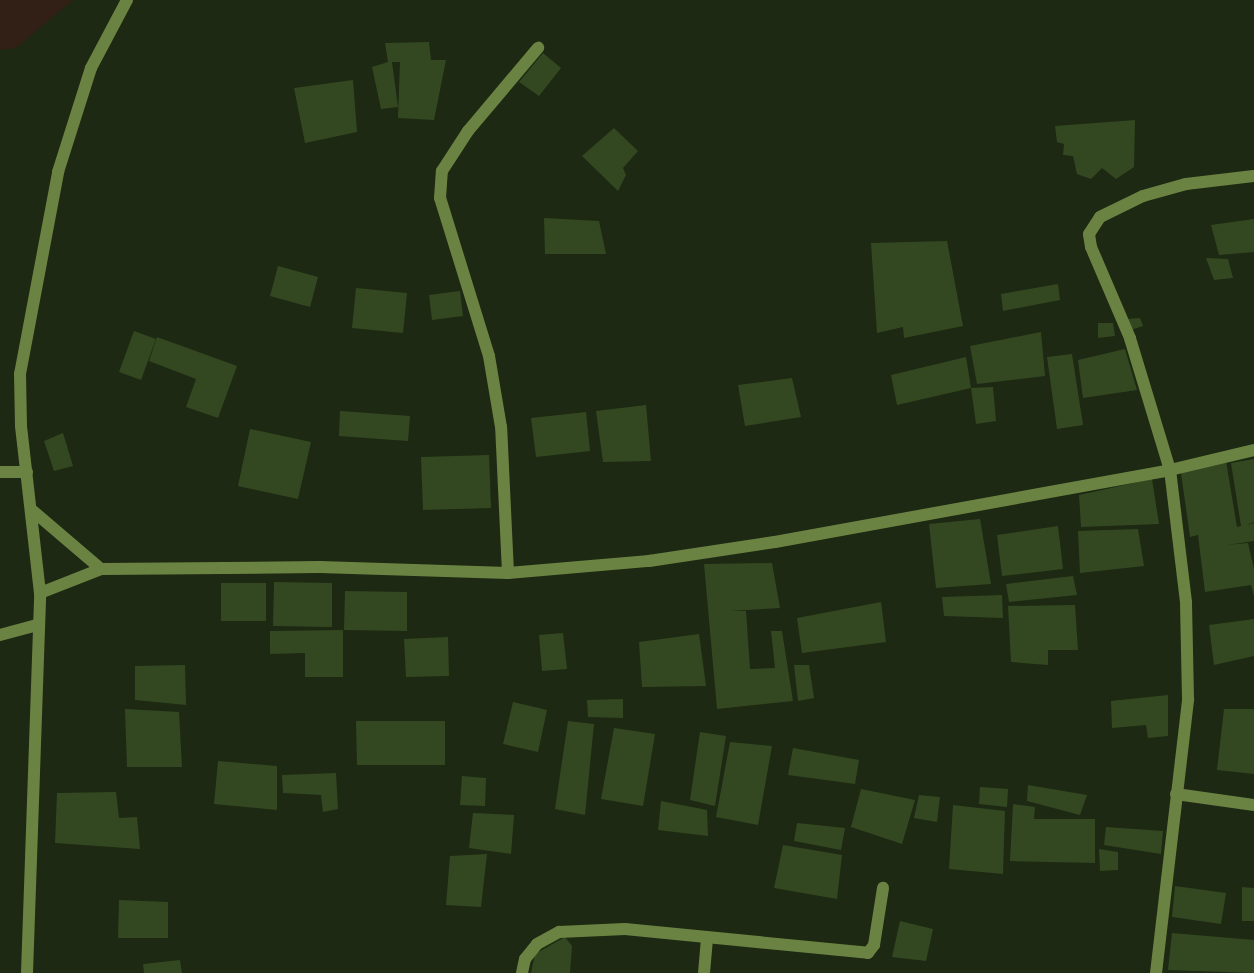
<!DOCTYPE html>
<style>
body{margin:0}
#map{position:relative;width:1254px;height:973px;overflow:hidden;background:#1d2913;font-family:"IBM Plex Sans",sans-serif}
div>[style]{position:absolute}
.green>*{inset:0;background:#321f16}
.building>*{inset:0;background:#334820}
.minor>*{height:12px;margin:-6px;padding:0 6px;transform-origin:6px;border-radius:6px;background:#6b8342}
span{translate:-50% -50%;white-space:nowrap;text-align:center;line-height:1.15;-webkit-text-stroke:4px #1d2913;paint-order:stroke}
</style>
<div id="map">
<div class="green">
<div style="clip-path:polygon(0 0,73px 0,16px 48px,0 50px)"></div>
</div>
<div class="building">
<div style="clip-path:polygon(429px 42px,431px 60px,446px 60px,434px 120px,398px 118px,400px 62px,392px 62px,398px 107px,381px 109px,372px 67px,388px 62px,385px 43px)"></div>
<div style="clip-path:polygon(543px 53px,561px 68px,539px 96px,519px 82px)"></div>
<div style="clip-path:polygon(353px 80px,357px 132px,305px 143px,294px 88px)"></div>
<div style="clip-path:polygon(1135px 120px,1134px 167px,1116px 179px,1102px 168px,1091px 179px,1077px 174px,1073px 156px,1063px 155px,1064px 144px,1057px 142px,1055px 126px)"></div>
<div style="clip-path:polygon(614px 128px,638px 151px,623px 168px,626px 175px,618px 191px,582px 156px)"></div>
<div style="clip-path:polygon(544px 218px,599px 221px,606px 254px,545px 254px)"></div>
<div style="clip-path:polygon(1254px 219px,1254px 252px,1219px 255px,1211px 225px)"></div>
<div style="clip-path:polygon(947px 241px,963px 326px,904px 338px,903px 327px,877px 333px,871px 243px)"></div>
<div style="clip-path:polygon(1206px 258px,1228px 259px,1233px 278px,1214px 280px)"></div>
<div style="clip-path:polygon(278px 266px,318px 277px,310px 307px,270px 296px)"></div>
<div style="clip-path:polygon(1058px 284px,1060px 300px,1003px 311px,1001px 294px)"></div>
<div style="clip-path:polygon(356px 288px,407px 293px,403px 333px,352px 328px)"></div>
<div style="clip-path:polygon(460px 291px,463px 316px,432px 320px,429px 295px)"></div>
<div style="clip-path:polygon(1140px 318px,1143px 326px,1131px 330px,1127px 319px)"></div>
<div style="clip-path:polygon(1098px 323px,1113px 323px,1115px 336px,1098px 338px)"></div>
<div style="clip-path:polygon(134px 331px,156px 339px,141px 380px,119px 372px)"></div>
<div style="clip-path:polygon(1041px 332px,1045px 376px,977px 384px,970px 346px)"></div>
<div style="clip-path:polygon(157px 337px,237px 366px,218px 418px,186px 407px,196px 379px,149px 361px)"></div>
<div style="clip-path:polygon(1125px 349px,1137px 390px,1083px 398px,1078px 360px)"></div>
<div style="clip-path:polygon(1072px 354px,1083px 425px,1057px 429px,1047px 357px)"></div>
<div style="clip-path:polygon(966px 357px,971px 388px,897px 405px,891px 375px)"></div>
<div style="clip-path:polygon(792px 378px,801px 417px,745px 426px,738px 385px)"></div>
<div style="clip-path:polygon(993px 387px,996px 421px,976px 424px,971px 388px)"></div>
<div style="clip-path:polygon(646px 405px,651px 461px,603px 462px,596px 411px)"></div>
<div style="clip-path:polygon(340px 411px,410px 416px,408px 441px,339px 436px)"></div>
<div style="clip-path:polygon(586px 412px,590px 451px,536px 457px,531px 418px)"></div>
<div style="clip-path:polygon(250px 429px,311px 442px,298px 499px,238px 486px)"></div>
<div style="clip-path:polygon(63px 433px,73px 466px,54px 471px,44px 441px)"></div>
<div style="clip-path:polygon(489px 455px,491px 508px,423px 510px,421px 457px)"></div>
<div style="clip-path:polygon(1254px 459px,1254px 522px,1247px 525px,1254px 523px,1254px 541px,1227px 545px,1248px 543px,1254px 569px,1254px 596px,1251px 585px,1205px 592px,1198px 535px,1190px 537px,1181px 473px,1226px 461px,1237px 527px,1241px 526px,1231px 463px)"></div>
<div style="clip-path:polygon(1152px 479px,1159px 524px,1081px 527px,1079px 495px)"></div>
<div style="clip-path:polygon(980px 519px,991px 584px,936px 588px,929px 524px)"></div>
<div style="clip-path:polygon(1058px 526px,1063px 569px,1002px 576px,997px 535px)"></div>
<div style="clip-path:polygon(1138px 529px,1144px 566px,1080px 573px,1078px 531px)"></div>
<div style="clip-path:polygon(772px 563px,780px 608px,730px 611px,746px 611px,750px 669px,775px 668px,771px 631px,782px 631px,793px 701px,717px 709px,704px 564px)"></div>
<div style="clip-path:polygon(1073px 576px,1077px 595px,1009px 602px,1006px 584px)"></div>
<div style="clip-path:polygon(274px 582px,332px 583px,332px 627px,273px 626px)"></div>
<div style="clip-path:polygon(221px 583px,266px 583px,266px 621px,221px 621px)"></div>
<div style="clip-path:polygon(345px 591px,407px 592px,407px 631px,344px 630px)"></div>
<div style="clip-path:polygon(1002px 595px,1003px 618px,944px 616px,942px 597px)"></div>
<div style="clip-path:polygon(881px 602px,886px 642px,802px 653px,797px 618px)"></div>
<div style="clip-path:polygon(1075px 605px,1078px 650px,1048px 650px,1048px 665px,1011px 662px,1008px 606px)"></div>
<div style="clip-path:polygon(1254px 619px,1254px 656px,1214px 665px,1209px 625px)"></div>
<div style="clip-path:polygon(343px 630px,343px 677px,305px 677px,305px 653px,270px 654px,270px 631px)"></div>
<div style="clip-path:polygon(563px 633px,567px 669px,542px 671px,539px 635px)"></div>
<div style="clip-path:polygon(699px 634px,706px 686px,642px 687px,639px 642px)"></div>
<div style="clip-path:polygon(448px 637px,449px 676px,406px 677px,404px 639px)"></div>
<div style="clip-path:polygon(185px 665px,186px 705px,135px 700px,135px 666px)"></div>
<div style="clip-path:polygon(794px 665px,809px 665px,814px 698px,798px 701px)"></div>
<div style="clip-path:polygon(1168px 695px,1168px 736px,1148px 738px,1146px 725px,1112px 728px,1111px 701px)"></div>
<div style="clip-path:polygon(623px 699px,623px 718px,588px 717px,587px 700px)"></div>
<div style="clip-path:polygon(513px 702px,547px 710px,538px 752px,503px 744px)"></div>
<div style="clip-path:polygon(125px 709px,179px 712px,182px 767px,127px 767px)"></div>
<div style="clip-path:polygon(1224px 709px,1254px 709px,1254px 774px,1217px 770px)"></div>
<div style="clip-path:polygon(356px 721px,445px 721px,445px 765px,357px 765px)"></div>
<div style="clip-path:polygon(568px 721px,594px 724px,585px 815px,555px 809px)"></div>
<div style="clip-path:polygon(614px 728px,655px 734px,643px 806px,601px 799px)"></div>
<div style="clip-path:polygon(700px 732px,726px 736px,715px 806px,690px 800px)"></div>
<div style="clip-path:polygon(730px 742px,772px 746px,758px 825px,716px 817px)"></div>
<div style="clip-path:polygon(793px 748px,859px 760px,855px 784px,788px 775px)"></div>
<div style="clip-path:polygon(218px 761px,277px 766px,277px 810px,214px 804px)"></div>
<div style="clip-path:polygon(336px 773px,338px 809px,323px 812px,321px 795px,283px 793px,282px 775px)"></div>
<div style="clip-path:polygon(462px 776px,486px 778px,485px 806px,460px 805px)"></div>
<div style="clip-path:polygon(1028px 785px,1087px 795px,1080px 815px,1027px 801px)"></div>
<div style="clip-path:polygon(980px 787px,1008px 789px,1007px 807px,979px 804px)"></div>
<div style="clip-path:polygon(861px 789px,915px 800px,902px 844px,851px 827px)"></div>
<div style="clip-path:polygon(116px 792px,119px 818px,137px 817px,140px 849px,55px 843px,57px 793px)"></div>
<div style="clip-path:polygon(919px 795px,940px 797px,937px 822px,914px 818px)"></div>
<div style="clip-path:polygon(661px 801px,707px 810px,708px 836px,658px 830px)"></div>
<div style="clip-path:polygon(1013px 804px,1035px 807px,1034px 819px,1095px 819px,1095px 863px,1010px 861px)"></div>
<div style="clip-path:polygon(953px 805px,1005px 811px,1003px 874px,949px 869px)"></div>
<div style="clip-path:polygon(473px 813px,514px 815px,511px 854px,469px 848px)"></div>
<div style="clip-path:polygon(797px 823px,845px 828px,841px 850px,794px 841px)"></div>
<div style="clip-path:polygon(1106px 827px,1163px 831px,1161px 854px,1104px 845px)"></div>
<div style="clip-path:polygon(783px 845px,842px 855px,837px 899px,774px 888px)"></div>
<div style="clip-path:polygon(1099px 849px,1118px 852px,1118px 870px,1100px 871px)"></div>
<div style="clip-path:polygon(487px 854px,481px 907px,446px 905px,450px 856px)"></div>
<div style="clip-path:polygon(1175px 886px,1226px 893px,1221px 924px,1172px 917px)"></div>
<div style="clip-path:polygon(1242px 887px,1254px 888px,1254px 921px,1242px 921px)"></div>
<div style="clip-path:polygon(119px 900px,168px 902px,168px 938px,118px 938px)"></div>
<div style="clip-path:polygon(900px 921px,933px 929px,926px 961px,892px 957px)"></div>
<div style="clip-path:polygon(1172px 933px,1254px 940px,1254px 973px,1168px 970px)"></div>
<div style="clip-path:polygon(565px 937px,572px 946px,570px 973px,531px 973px,535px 954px)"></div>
<div style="clip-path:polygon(180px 960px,182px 973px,144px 973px,143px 964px)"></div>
</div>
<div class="minor">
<div style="left:0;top:472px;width:27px"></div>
<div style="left:33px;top:511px;width:89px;rotate:40.5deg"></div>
<div style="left:508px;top:573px;width:146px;rotate:-92.7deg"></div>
<div style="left:501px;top:427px;width:72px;rotate:-99.6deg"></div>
<div style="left:489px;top:356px;width:165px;rotate:-107.2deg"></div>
<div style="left:440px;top:198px;width:27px;rotate:-86deg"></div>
<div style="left:442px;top:171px;width:48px;rotate:-57deg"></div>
<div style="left:468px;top:131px;width:109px;rotate:-49.9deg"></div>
<div style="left:40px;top:593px;width:66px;rotate:-21.5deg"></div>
<div style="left:101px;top:569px;width:219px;rotate:-0.5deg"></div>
<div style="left:320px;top:567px;width:188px;rotate:1.8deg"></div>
<div style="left:508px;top:573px;width:142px;rotate:-4.9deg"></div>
<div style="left:649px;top:561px;width:127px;rotate:-8.6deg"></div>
<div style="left:775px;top:542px;width:402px;rotate:-10.3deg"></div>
<div style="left:1170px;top:470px;width:86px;rotate:-13.4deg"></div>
<div style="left:0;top:635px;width:38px;rotate:-15deg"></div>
<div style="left:1176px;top:794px;width:79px;rotate:8deg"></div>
<div style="left:27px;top:973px;width:380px;rotate:-88deg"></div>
<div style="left:40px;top:593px;width:168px;rotate:-96.5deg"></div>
<div style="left:21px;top:426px;width:52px;rotate:-91.1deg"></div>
<div style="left:20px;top:374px;width:206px;rotate:-79.3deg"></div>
<div style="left:58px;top:172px;width:109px;rotate:-72.4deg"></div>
<div style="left:91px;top:68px;width:77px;rotate:-62.1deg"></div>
<div style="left:522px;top:973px;width:14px;rotate:-78deg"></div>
<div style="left:525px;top:959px;width:19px;rotate:-51deg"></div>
<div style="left:537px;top:944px;width:25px;rotate:-29deg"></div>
<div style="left:559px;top:932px;width:66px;rotate:-2.6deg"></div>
<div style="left:625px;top:929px;width:244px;rotate:5.6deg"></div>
<div style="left:868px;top:953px;width:10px;rotate:-53deg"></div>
<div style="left:874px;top:945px;width:58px;rotate:-81deg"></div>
<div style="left:704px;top:973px;width:33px;rotate:-85deg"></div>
<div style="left:1156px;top:973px;width:276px;rotate:-83.3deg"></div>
<div style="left:1188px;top:699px;width:97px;rotate:-91.2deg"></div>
<div style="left:1186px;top:602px;width:133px;rotate:-96.9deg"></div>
<div style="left:1170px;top:470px;width:138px;rotate:-106.9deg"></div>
<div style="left:1130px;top:338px;width:99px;rotate:-113.2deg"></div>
<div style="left:1091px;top:247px;width:13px;rotate:-99deg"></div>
<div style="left:1089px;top:234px;width:20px;rotate:-57deg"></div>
<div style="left:1100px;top:217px;width:48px;rotate:-26deg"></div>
<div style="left:1143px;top:196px;width:45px;rotate:-15.6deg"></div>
<div style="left:1186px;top:184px;width:68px;rotate:-6.7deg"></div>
</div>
</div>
